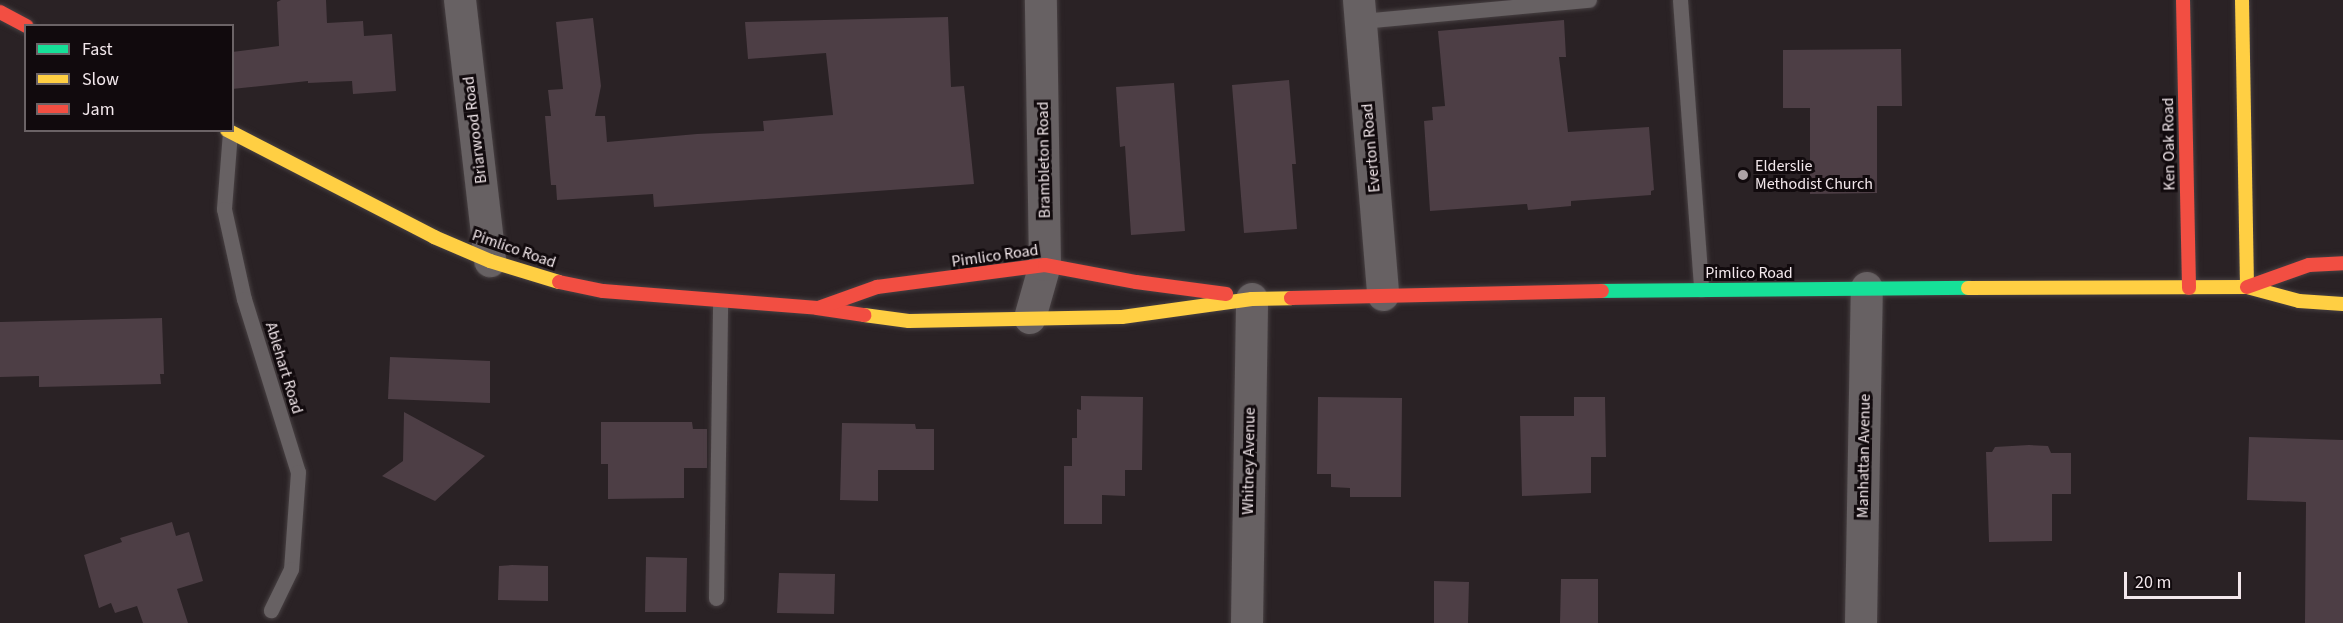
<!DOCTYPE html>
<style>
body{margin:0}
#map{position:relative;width:2343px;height:623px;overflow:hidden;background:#2a2225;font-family:"Source Sans 3",sans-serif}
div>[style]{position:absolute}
.building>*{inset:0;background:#4d3e45}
.roads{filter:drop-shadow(0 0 2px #474042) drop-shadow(0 0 2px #474042)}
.lane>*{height:15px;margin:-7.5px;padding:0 7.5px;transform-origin:7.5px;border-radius:7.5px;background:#676163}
.street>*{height:32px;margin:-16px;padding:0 16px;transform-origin:16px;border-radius:16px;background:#676163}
.fast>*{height:14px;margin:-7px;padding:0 7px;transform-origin:7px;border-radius:7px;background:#16e098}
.slow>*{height:14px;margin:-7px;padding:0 7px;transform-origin:7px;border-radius:7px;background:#ffcf43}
.jam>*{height:14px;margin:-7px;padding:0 7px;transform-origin:7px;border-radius:7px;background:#f24e42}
.dots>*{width:16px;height:16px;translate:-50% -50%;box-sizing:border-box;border:3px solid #110a0d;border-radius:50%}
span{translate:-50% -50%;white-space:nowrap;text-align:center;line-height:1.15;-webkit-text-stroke:6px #110a0d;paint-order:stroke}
.street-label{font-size:16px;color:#f3e8ec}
.poi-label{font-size:16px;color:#f3e8ec}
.left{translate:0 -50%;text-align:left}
.legend{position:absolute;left:24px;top:24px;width:210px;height:108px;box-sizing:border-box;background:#110a0d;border:2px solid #6b6366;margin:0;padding:8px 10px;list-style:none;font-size:18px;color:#f3e8ec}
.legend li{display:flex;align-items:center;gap:12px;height:30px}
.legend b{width:30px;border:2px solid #6b6366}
.scale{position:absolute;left:2124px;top:572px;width:117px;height:27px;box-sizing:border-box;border:3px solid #f3e8ec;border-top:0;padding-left:8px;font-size:18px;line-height:21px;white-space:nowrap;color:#f3e8ec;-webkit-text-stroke:4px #110a0d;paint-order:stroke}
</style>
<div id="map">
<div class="building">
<div style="clip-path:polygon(281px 0,326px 0,327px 23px,363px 21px,364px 36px,392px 34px,396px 91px,353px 94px,352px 81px,308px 83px,308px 81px,232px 89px,232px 52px,279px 46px,277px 2px)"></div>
<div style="clip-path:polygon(948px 17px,951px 87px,964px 86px,974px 184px,654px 207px,653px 194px,557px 200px,556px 185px,551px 185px,545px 116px,551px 116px,548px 90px,563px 89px,556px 22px,593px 18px,601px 86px,595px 116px,605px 116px,607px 142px,697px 134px,764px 131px,763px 121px,833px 115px,826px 53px,748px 59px,745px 22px)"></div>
<div style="clip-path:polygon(1564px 20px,1566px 57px,1559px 57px,1568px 132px,1649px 127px,1654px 190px,1651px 191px,1651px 195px,1571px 201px,1571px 206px,1528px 210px,1527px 204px,1430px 211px,1424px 121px,1433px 120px,1432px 107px,1445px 106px,1438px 31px)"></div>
<div style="clip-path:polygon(1901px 49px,1902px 106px,1877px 106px,1877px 193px,1810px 194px,1810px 108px,1783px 108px,1783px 50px)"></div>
<div style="clip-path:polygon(1289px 80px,1296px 164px,1292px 164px,1297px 229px,1244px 233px,1232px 85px)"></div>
<div style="clip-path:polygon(1174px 83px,1185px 231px,1131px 235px,1125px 146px,1120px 147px,1116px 87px)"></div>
<div style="clip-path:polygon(162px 318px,164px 374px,160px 374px,161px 384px,39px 387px,39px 376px,0 377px,0 322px)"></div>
<div style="clip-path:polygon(390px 357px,490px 361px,490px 403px,388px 399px)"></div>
<div style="clip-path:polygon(1081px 396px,1143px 397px,1142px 470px,1125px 470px,1125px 496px,1102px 495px,1102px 524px,1064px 524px,1064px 466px,1072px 466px,1072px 438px,1077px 438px,1077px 409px,1081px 410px)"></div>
<div style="clip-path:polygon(1318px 397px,1402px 398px,1401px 497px,1350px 497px,1350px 488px,1331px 487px,1331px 474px,1317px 474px)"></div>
<div style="clip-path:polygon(1574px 397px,1605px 397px,1606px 457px,1591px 457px,1591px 493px,1522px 496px,1520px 416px,1574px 416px)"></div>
<div style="clip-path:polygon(404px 412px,485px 456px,435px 501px,382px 476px,403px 461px)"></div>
<div style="clip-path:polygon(601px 422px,692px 422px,693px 429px,707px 429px,707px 468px,684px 468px,684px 498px,608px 499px,608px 464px,601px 464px)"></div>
<div style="clip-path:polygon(842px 423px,915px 424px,916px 429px,934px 429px,934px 470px,878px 470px,878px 501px,840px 500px)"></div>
<div style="clip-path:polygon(2249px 437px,2343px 440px,2343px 623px,2305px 623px,2306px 502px,2247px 500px)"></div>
<div style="clip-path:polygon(2029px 445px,2048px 446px,2051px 453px,2071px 453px,2071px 494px,2052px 494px,2052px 541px,1989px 542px,1986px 452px,1992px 452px,1995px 447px)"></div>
<div style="clip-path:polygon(172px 522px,176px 536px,189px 532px,203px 581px,177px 589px,188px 623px,143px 623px,137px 606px,115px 613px,111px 603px,99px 608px,84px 555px,122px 542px,120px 538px)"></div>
<div style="clip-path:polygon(646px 557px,687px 558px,686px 612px,645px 612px)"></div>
<div style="clip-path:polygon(512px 565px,548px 566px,548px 601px,498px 600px,499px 566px)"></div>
<div style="clip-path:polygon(779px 573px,835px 574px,834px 614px,777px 613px)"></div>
<div style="clip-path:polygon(1561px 579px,1598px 579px,1598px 623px,1560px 623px)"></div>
<div style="clip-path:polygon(1434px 581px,1469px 582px,1468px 623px,1434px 623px)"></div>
</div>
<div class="roads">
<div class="lane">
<div style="left:1680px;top:0;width:290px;rotate:85.8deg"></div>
<div style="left:1361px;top:21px;width:229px;rotate:-5.3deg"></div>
<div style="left:230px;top:132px;width:77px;rotate:94.5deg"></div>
<div style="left:224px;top:209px;width:92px;rotate:77.5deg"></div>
<div style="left:244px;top:299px;width:181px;rotate:72.7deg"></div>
<div style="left:298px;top:472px;width:97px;rotate:94.1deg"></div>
<div style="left:291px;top:569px;width:46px;rotate:116deg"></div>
<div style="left:716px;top:598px;width:297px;rotate:-89.2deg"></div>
</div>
<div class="street">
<div style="left:460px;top:0;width:263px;rotate:83.4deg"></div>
<div style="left:1359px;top:0;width:296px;rotate:85.3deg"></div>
<div style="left:1030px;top:318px;width:55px;rotate:-74.2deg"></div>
<div style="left:1045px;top:265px;width:265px;rotate:-90.9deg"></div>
<div style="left:1247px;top:623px;width:324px;rotate:-89.1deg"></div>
<div style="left:1861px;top:623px;width:335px;rotate:-89deg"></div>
</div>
<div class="fast">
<div style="left:1602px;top:291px;width:366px;rotate:-0.5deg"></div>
</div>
<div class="slow">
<div style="left:2242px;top:0;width:287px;rotate:89deg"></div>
<div style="left:227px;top:130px;width:233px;rotate:27.3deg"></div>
<div style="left:434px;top:237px;width:61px;rotate:23.2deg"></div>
<div style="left:490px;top:261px;width:72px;rotate:16.9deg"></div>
<div style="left:1968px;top:288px;width:279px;rotate:-0.2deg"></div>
<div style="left:2247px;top:287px;width:54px;rotate:15.1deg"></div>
<div style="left:2299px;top:301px;width:44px;rotate:3.9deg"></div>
<div style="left:864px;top:315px;width:45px;rotate:7.6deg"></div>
<div style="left:909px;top:321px;width:213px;rotate:-1.1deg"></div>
<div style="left:1122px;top:317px;width:131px;rotate:-7.9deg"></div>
<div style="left:1252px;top:299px;width:39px;rotate:-1deg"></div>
</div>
<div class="jam">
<div style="left:2183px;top:0;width:288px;rotate:88.8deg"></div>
<div style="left:0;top:12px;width:30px;rotate:28deg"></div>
<div style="left:559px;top:282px;width:45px;rotate:11.6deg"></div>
<div style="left:603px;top:291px;width:215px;rotate:4.5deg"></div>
<div style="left:817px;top:308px;width:48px;rotate:8.5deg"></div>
<div style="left:2247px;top:287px;width:66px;rotate:-19.5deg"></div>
<div style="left:2309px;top:265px;width:34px;rotate:-3deg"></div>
<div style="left:1291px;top:298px;width:311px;rotate:-1.3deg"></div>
<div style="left:818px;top:308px;width:63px;rotate:-19.6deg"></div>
<div style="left:877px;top:287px;width:169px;rotate:-7.5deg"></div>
<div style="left:1045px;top:265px;width:93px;rotate:10.6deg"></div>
<div style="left:1136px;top:282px;width:91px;rotate:7.6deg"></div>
</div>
</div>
<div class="dots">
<div style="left:1743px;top:175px;background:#ada3a6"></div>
</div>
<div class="street-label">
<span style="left:475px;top:130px;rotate:-97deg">Briarwood Road</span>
<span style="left:2169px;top:144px;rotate:-91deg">Ken Oak Road</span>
<span style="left:1371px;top:148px;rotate:-95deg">Everton Road</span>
<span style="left:1044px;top:160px;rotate:-91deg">Brambleton Road</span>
<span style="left:514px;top:249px;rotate:19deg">Pimlico Road</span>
<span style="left:995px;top:256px;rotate:-8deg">Pimlico Road</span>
<span style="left:1749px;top:273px">Pimlico Road</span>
<span style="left:284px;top:368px;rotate:73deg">Ablehart Road</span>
<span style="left:1864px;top:456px;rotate:-89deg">Manhattan Avenue</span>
<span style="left:1249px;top:461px;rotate:-89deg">Whitney Avenue</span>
</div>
<div class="poi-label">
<span class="left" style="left:1755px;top:175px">Elderslie<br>Methodist Church</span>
</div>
<ul class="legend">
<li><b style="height:8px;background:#16e098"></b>Fast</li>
<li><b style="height:8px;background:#ffcf43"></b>Slow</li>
<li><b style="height:8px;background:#f24e42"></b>Jam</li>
</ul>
<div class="scale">20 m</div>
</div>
